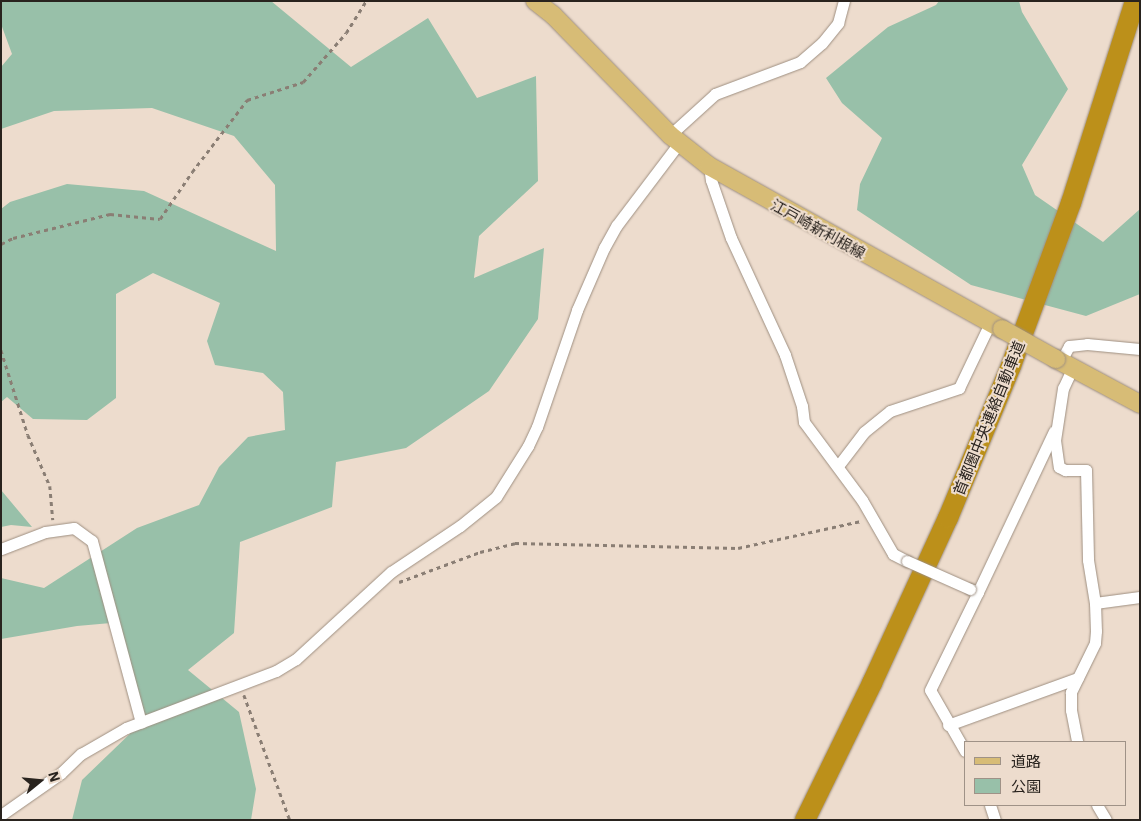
<!DOCTYPE html>
<meta charset="utf-8">
<style>
body{margin:0}
#map{position:relative;width:1141px;height:821px;overflow:hidden;background:#eddccd;font-family:"IBM Plex Sans","Noto Sans JP",sans-serif}
div>[style]{position:absolute}
.green>*{inset:0;background:#98c0a9}
.path>*{height:2.5px;margin-top:-1.25px;transform-origin:0;background:repeating-linear-gradient(90deg,#8a7e74 0 4px,transparent 0 8px)}
.roads{filter:drop-shadow(0 0 1px #9e8f81) drop-shadow(0 0 1px #9e8f81)}
.minor>*{height:11px;margin:-5.5px;padding:0 5.5px;transform-origin:5.5px;border-radius:5.5px;background:#fff}
.primary>*{height:18px;margin:-9px;padding:0 9px;transform-origin:9px;border-radius:9px;background:#d7bc76}
.motorway>*{height:20px;margin:-10px;padding:0 10px;transform-origin:10px;border-radius:10px;background:#bc901a}
.bridges{filter:drop-shadow(0 0 1px #9e8f81) drop-shadow(0 0 1px #9e8f81)}
.minor-bridge>*{height:11px;margin:-5.5px;padding:0 5.5px;transform-origin:5.5px;border-radius:5.5px;background:#fff}
.primary-bridge>*{height:18px;margin:-9px;padding:0 9px;transform-origin:9px;border-radius:9px;background:#d7bc76}
span{translate:-50% -50%;white-space:nowrap;text-align:center;line-height:1.15;-webkit-text-stroke:4px #eddccd;paint-order:stroke}
.street-label{font-size:15px;color:#29231e}
.frame{position:absolute;inset:0;border:2px solid #29231e;pointer-events:none}
.legend{position:absolute;left:964px;top:741px;width:162px;height:65px;box-sizing:border-box;background:#eddccd;border:1px solid #9f9287;margin:0;padding:6px 9px;list-style:none;font-size:15px;color:#29231e}
.legend li{display:flex;align-items:center;gap:10px;height:25px}
.legend b{width:25px;border:1px solid #9f9287}
.north{position:absolute;left:15px;top:756px;width:50px;height:50px;-webkit-text-stroke:4px #eddccd;paint-order:stroke;rotate:73deg;font-size:14px;font-weight:700;line-height:20px;text-align:center;color:#29231e}
.north::after{content:'';display:block;margin:auto;width:18px;height:22px;background:#29231e;clip-path:polygon(50% 0,100% 100%,50% 72%,0 100%)}
</style>
<div id="map">
<div class="green">
<div style="clip-path:polygon(1px 1px,271px 1px,351px 67px,428px 18px,477px 98px,536px 76px,538px 181px,479px 236px,474px 278px,544px 248px,538px 319px,489px 391px,406px 448px,336px 462px,332px 507px,240px 542px,234px 633px,188px 670px,239px 712px,256px 789px,251px 820px,72px 820px,82px 780px,138px 726px,111px 623px,77px 626px,1px 639px,1px 578px,44px 588px,137px 528px,199px 505px,219px 467px,248px 437px,285px 430px,283px 392px,263px 373px,215px 365px,207px 341px,220px 303px,153px 273px,116px 294px,116px 398px,87px 420px,33px 419px,7px 397px,1px 402px,1px 209px,10px 202px,67px 184px,144px 191px,276px 251px,275px 185px,234px 136px,152px 108px,54px 111px,1px 129px,1px 67px,12px 54px,1px 24px)"></div>
<div style="clip-path:polygon(939px 1px,1019px 1px,1022px 12px,1068px 89px,1022px 165px,1035px 195px,1103px 242px,1140px 209px,1140px 294px,1086px 316px,971px 285px,857px 210px,860px 184px,882px 138px,842px 103px,826px 78px,888px 27px,936px 5px)"></div>
<div style="clip-path:polygon(1px 490px,32px 527px,11px 525px,1px 527px)"></div>
</div>
<div class="path">
<div style="left:1px;top:244px;width:13px;rotate:-27deg"></div>
<div style="left:13px;top:238px;width:100px;rotate:-13.9deg"></div>
<div style="left:110px;top:214px;width:50px;rotate:5.7deg"></div>
<div style="left:160px;top:219px;width:57px;rotate:-55.8deg"></div>
<div style="left:192px;top:172px;width:91px;rotate:-52.6deg"></div>
<div style="left:247px;top:100px;width:59px;rotate:-17.8deg"></div>
<div style="left:303px;top:82px;width:65px;rotate:-48.7deg"></div>
<div style="left:346px;top:33px;width:38px;rotate:-58deg"></div>
<div style="left:1px;top:350px;width:89px;rotate:72.4deg"></div>
<div style="left:28px;top:435px;width:56px;rotate:66.7deg"></div>
<div style="left:50px;top:486px;width:34px;rotate:85deg"></div>
<div style="left:399px;top:582px;width:86px;rotate:-20.3deg"></div>
<div style="left:480px;top:552px;width:36px;rotate:-14deg"></div>
<div style="left:515px;top:543px;width:223px;rotate:1.3deg"></div>
<div style="left:738px;top:548px;width:126px;rotate:-12.4deg"></div>
<div style="left:244px;top:695px;width:133px;rotate:69.8deg"></div>
</div>
<div class="roads">
<div class="minor">
<div style="left:670px;top:135px;width:61px;rotate:-42.3deg"></div>
<div style="left:715px;top:94px;width:91px;rotate:-20.6deg"></div>
<div style="left:800px;top:62px;width:29px;rotate:-41deg"></div>
<div style="left:822px;top:43px;width:26px;rotate:-51deg"></div>
<div style="left:838px;top:23px;width:23px;rotate:-75deg"></div>
<div style="left:709px;top:166px;width:14px;rotate:82deg"></div>
<div style="left:711px;top:180px;width:61px;rotate:71deg"></div>
<div style="left:731px;top:238px;width:129px;rotate:65.2deg"></div>
<div style="left:785px;top:355px;width:54px;rotate:71.6deg"></div>
<div style="left:802px;top:406px;width:16px;rotate:83deg"></div>
<div style="left:804px;top:422px;width:97px;rotate:53.4deg"></div>
<div style="left:862px;top:500px;width:62px;rotate:60.1deg"></div>
<div style="left:893px;top:554px;width:16px;rotate:27deg"></div>
<div style="left:1061px;top:361px;width:17px;rotate:-62deg"></div>
<div style="left:1069px;top:346px;width:18px;rotate:-6deg"></div>
<div style="left:1087px;top:344px;width:53px;rotate:5.4deg"></div>
<div style="left:1073px;top:367px;width:23px;rotate:115deg"></div>
<div style="left:1063px;top:388px;width:53px;rotate:98.7deg"></div>
<div style="left:1055px;top:440px;width:27px;rotate:82deg"></div>
<div style="left:1059px;top:467px;width:7px;rotate:27deg"></div>
<div style="left:1065px;top:470px;width:21px"></div>
<div style="left:1086px;top:470px;width:90px;rotate:88.7deg"></div>
<div style="left:1088px;top:560px;width:44px;rotate:80.8deg"></div>
<div style="left:1095px;top:603px;width:28px;rotate:88deg"></div>
<div style="left:1096px;top:631px;width:12px;rotate:95deg"></div>
<div style="left:1095px;top:643px;width:55px;rotate:116.1deg"></div>
<div style="left:1071px;top:692px;width:18px;rotate:90deg"></div>
<div style="left:1071px;top:710px;width:33px;rotate:79deg"></div>
<div style="left:838px;top:466px;width:43px;rotate:-52.6deg"></div>
<div style="left:864px;top:432px;width:33px;rotate:-39deg"></div>
<div style="left:890px;top:411px;width:73px;rotate:-18.4deg"></div>
<div style="left:959px;top:388px;width:72px;rotate:-64.5deg"></div>
<div style="left:1px;top:549px;width:47px;rotate:-21.1deg"></div>
<div style="left:45px;top:532px;width:29px;rotate:-8deg"></div>
<div style="left:74px;top:528px;width:22px;rotate:36deg"></div>
<div style="left:92px;top:541px;width:188px;rotate:74.9deg"></div>
<div style="left:978px;top:592px;width:178px;rotate:-64.7deg"></div>
<div style="left:1095px;top:603px;width:45px;rotate:-7.6deg"></div>
<div style="left:948px;top:725px;width:138px;rotate:-19.9deg"></div>
<div style="left:965px;top:751px;width:70px;rotate:-119.8deg"></div>
<div style="left:930px;top:690px;width:109px;rotate:-63.9deg"></div>
<div style="left:978px;top:592px;width:9px;rotate:-159deg"></div>
<div style="left:990px;top:805px;width:16px;rotate:72deg"></div>
<div style="left:1097px;top:805px;width:17px;rotate:59deg"></div>
<div style="left:1px;top:815px;width:73px;rotate:-35deg"></div>
<div style="left:61px;top:773px;width:28px;rotate:-44deg"></div>
<div style="left:81px;top:754px;width:52px;rotate:-30deg"></div>
<div style="left:126px;top:728px;width:160px;rotate:-20.8deg"></div>
<div style="left:276px;top:671px;width:23px;rotate:-31deg"></div>
<div style="left:296px;top:659px;width:129px;rotate:-42.5deg"></div>
<div style="left:391px;top:572px;width:83px;rotate:-33.7deg"></div>
<div style="left:460px;top:526px;width:46px;rotate:-38.9deg"></div>
<div style="left:496px;top:497px;width:60px;rotate:-57.9deg"></div>
<div style="left:528px;top:446px;width:21px;rotate:-65deg"></div>
<div style="left:537px;top:427px;width:124px;rotate:-71.1deg"></div>
<div style="left:577px;top:310px;width:68px;rotate:-66.5deg"></div>
<div style="left:604px;top:248px;width:26px;rotate:-61deg"></div>
<div style="left:617px;top:225px;width:103px;rotate:-52.9deg"></div>
</div>
<div class="primary">
<div style="left:535px;top:1px;width:23px;rotate:38deg"></div>
<div style="left:553px;top:15px;width:168px;rotate:45.7deg"></div>
<div style="left:670px;top:135px;width:50px;rotate:38.5deg"></div>
<div style="left:709px;top:166px;width:335px;rotate:29.1deg"></div>
<div style="left:1056px;top:359px;width:95px;rotate:28.2deg"></div>
</div>
<div class="motorway">
<div style="left:805px;top:820px;width:153px;rotate:-63.9deg"></div>
<div style="left:872px;top:683px;width:182px;rotate:-65.3deg"></div>
<div style="left:948px;top:518px;width:165px;rotate:-67.5deg"></div>
<div style="left:1011px;top:366px;width:174px;rotate:-69.8deg"></div>
<div style="left:1071px;top:203px;width:212px;rotate:-72.4deg"></div>
</div>
</div>
<div class="bridges">
<div class="minor-bridge">
<div style="left:907px;top:561px;width:69px;rotate:24deg"></div>
</div>
<div class="primary-bridge">
<div style="left:1002px;top:329px;width:62px;rotate:29.1deg"></div>
</div>
</div>
<div class="street-label">
<span style="left:818px;top:229px;rotate:29deg">江戸崎新利根線</span>
<span style="left:989px;top:418px;rotate:-68deg">首都圏中央連絡自動車道</span>
</div>
<div class="frame"></div>
<ul class="legend">
<li><b style="height:6px;background:#d7bc76"></b>道路</li>
<li><b style="height:14px;background:#98c0a9"></b>公園</li>
</ul>
<div class="north">N</div>
</div>
